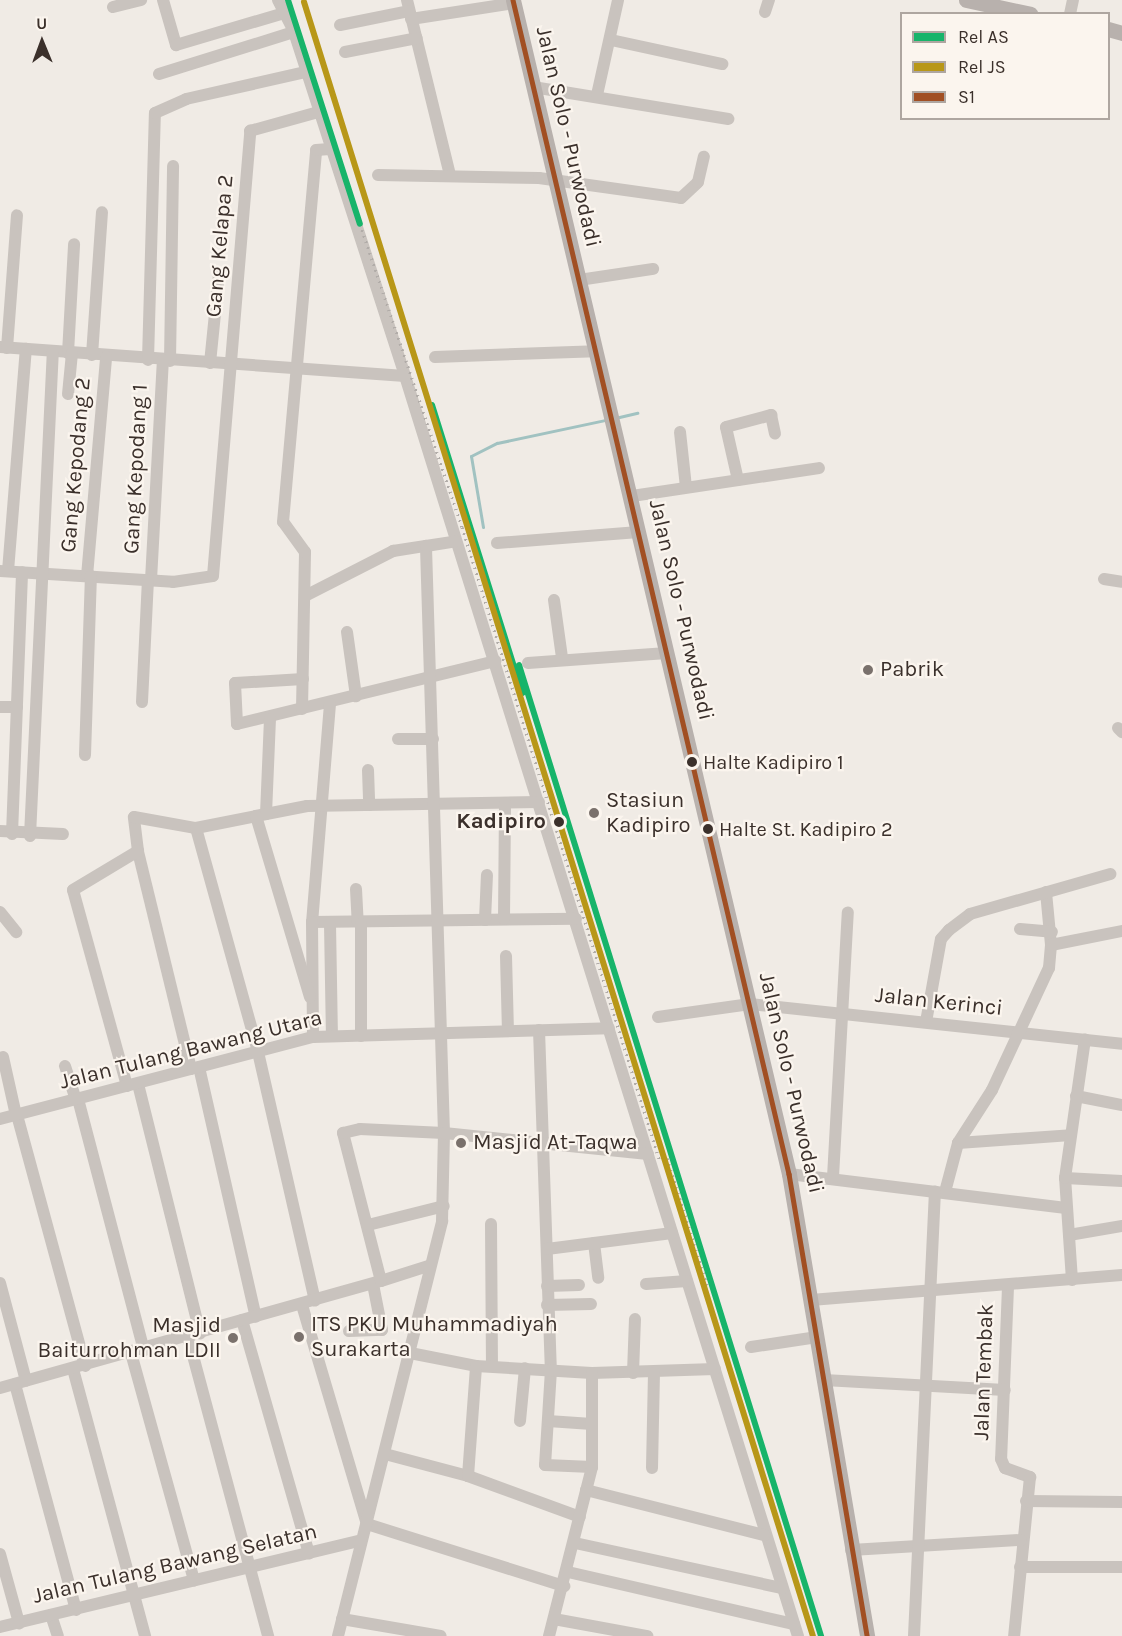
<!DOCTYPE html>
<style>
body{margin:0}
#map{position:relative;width:1122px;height:1636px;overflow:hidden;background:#f0ebe5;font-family:Karla,sans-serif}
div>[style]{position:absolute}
.stream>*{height:3px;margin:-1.5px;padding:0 1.5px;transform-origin:1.5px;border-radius:1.5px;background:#a1c2c1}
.minor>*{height:12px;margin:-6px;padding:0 6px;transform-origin:6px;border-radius:6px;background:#c9c3be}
.major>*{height:15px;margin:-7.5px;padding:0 7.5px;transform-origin:7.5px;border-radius:7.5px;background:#b8b1ad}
.rail>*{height:3px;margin-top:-1.5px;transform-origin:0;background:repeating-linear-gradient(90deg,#b1aca8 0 1.5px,transparent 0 6px)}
.bus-1>*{height:4.5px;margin:-2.25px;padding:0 2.25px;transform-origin:2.25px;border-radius:2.25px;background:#a14f23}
.rail-1>*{height:6px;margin:-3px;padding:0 3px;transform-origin:3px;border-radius:3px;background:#17b46a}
.rail-2>*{height:6px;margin:-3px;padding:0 3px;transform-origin:3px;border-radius:3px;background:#b89718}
.dots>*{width:16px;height:16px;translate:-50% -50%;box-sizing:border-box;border:3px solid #fbf5ee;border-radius:50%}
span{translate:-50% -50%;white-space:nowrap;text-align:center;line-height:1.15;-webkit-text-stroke:4.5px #fbf5ee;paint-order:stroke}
.bus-label{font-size:20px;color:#3b302b}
.left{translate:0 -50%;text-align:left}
.street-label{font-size:22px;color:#3b302b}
.poi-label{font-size:22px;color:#3b302b}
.right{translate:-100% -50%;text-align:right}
.stop-label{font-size:22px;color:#3b302b;font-weight:700}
.legend{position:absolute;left:900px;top:12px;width:210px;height:108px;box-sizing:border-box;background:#fbf5ee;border:2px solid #aea6a0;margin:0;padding:8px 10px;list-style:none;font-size:18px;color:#3b302b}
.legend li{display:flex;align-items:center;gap:12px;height:30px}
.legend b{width:30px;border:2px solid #aea6a0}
.north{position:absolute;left:12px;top:12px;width:60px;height:60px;-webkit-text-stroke:4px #fbf5ee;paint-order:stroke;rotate:359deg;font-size:16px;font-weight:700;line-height:24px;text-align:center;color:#3b302b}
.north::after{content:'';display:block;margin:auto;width:21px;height:27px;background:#3b302b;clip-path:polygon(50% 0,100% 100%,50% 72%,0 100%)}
</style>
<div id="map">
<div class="stream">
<div style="left:615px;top:418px;width:23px;rotate:-13deg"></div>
<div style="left:483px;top:527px;width:72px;rotate:-99.6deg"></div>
<div style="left:471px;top:456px;width:29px;rotate:-27deg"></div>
<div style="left:497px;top:443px;width:110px;rotate:-12deg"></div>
</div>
<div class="minor">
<div style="left:163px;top:0;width:47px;rotate:73.9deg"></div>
<div style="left:176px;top:45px;width:113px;rotate:-16.5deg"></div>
<div style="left:278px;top:0;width:36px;rotate:63deg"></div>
<div style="left:294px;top:32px;width:361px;rotate:72.1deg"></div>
<div style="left:405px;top:376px;width:1320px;rotate:72.68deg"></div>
<div style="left:407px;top:0;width:180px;rotate:76.2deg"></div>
<div style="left:113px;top:7px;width:29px;rotate:-14deg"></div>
<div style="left:765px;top:12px;width:13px;rotate:-72deg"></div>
<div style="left:1070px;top:14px;width:14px;rotate:-78deg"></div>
<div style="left:411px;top:19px;width:104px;rotate:-8.8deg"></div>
<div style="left:340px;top:25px;width:70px;rotate:-11.5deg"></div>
<div style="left:611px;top:40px;width:114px;rotate:12.2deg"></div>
<div style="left:345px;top:52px;width:73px;rotate:-11deg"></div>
<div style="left:159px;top:74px;width:141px;rotate:-17.3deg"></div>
<div style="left:533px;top:87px;width:198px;rotate:9.3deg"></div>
<div style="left:597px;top:95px;width:97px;rotate:-77.5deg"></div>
<div style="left:378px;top:175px;width:161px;rotate:1.1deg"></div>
<div style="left:539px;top:178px;width:143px;rotate:8deg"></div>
<div style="left:681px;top:198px;width:23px;rotate:-43deg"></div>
<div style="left:698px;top:182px;width:26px;rotate:-77deg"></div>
<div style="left:579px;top:280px;width:75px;rotate:-8.5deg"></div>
<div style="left:0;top:347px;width:406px;rotate:4.1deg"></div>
<div style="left:7px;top:348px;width:133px;rotate:-85.7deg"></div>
<div style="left:68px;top:353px;width:109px;rotate:-86.8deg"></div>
<div style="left:92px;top:355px;width:143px;rotate:-86deg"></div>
<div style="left:435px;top:357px;width:160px;rotate:-2.1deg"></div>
<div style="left:148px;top:360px;width:247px;rotate:-88.4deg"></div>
<div style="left:155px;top:113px;width:34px;rotate:-24deg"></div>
<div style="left:186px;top:99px;width:123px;rotate:-12.7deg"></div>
<div style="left:170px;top:361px;width:195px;rotate:-89.1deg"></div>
<div style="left:210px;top:363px;width:88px;rotate:-84.2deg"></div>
<div style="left:68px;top:394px;width:41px;rotate:-84.4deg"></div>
<div style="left:680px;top:432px;width:55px;rotate:83.8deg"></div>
<div style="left:738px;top:480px;width:54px;rotate:-102.8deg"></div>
<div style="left:726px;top:427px;width:47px;rotate:-14.9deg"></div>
<div style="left:771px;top:415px;width:19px;rotate:78deg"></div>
<div style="left:632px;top:496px;width:189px;rotate:-8.5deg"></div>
<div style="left:497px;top:543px;width:142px;rotate:-4.4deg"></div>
<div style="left:0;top:571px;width:173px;rotate:3.6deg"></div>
<div style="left:173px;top:582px;width:40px;rotate:-8.5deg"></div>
<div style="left:213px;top:576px;width:447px;rotate:-85.2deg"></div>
<div style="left:250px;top:131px;width:71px;rotate:-15.6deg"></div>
<div style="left:8px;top:571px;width:223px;rotate:-85.4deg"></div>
<div style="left:87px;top:576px;width:220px;rotate:-85deg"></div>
<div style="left:1104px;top:579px;width:18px;rotate:9deg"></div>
<div style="left:151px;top:580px;width:220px;rotate:-86.9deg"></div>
<div style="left:307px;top:595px;width:97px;rotate:-27.1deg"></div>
<div style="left:393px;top:551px;width:33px;rotate:-9deg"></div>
<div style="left:554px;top:600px;width:59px;rotate:82.1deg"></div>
<div style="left:347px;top:632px;width:65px;rotate:82deg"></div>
<div style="left:528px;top:663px;width:139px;rotate:-4.1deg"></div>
<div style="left:303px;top:679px;width:68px;rotate:176.6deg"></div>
<div style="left:235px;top:683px;width:41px;rotate:87.2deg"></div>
<div style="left:237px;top:724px;width:266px;rotate:-13.7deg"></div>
<div style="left:142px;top:702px;width:122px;rotate:-87.2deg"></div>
<div style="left:330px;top:704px;width:219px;rotate:94.7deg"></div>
<div style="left:312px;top:922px;width:264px;rotate:-0.7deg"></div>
<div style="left:0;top:707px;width:17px"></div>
<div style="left:302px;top:709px;width:157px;rotate:-88.9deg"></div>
<div style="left:305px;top:552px;width:37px;rotate:-126deg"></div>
<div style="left:283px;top:522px;width:373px;rotate:-84.9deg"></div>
<div style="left:316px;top:150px;width:14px;rotate:-4deg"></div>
<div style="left:1118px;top:728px;width:6px;rotate:45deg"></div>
<div style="left:398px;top:739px;width:35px"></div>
<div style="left:85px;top:755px;width:179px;rotate:-88.1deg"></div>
<div style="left:368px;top:770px;width:35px;rotate:88deg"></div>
<div style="left:266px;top:814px;width:95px;rotate:-87.6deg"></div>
<div style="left:256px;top:816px;width:52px;rotate:-11.1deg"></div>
<div style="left:307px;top:806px;width:232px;rotate:-1deg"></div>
<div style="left:196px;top:828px;width:232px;rotate:74.5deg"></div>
<div style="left:258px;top:1052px;width:255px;rotate:77.1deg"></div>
<div style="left:0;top:831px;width:63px;rotate:2.7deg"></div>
<div style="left:12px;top:834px;width:262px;rotate:-87.8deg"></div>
<div style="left:30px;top:836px;width:485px;rotate:-87.3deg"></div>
<div style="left:356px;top:889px;width:33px;rotate:87deg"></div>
<div style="left:1046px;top:892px;width:53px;rotate:84.6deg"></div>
<div style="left:0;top:912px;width:26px;rotate:51deg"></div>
<div style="left:504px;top:919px;width:116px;rotate:-89.5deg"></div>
<div style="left:485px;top:920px;width:45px;rotate:-87.5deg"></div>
<div style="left:312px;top:922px;width:115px;rotate:89.5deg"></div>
<div style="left:330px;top:924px;width:112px;rotate:89deg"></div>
<div style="left:1020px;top:929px;width:32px;rotate:5deg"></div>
<div style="left:506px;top:956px;width:75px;rotate:88.5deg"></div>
<div style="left:658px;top:1017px;width:93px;rotate:-8deg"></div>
<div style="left:750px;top:1004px;width:374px;rotate:6.1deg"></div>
<div style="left:926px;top:1022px;width:84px;rotate:-79.8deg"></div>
<div style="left:941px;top:939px;width:12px;rotate:-48deg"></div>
<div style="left:949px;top:930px;width:26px;rotate:-37deg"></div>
<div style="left:970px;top:914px;width:146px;rotate:-15.9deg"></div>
<div style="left:539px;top:1030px;width:340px;rotate:88deg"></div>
<div style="left:551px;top:1370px;width:95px;rotate:93.6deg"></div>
<div style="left:545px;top:1465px;width:47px;rotate:2.4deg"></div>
<div style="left:361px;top:1036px;width:112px;rotate:-90deg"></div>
<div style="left:3px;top:1057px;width:59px;rotate:77.4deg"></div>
<div style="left:65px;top:1066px;width:35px;rotate:72deg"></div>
<div style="left:199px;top:1067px;width:256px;rotate:77.2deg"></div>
<div style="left:191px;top:1069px;width:224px;rotate:-103.7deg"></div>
<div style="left:138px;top:851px;width:34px;rotate:-97deg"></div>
<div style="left:134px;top:817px;width:63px;rotate:10.1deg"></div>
<div style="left:196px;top:828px;width:61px;rotate:-11.3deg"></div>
<div style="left:256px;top:816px;width:189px;rotate:73.4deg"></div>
<div style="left:138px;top:1084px;width:257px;rotate:76deg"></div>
<div style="left:127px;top:1086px;width:203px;rotate:-105.4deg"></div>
<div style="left:73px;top:890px;width:76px;rotate:-31deg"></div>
<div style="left:1076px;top:1096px;width:47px;rotate:11.1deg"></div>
<div style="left:78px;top:1099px;width:260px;rotate:75.3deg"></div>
<div style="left:17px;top:1115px;width:260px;rotate:74.8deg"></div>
<div style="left:0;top:1119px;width:324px;rotate:-14.7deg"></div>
<div style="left:313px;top:1037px;width:296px;rotate:-1.7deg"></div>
<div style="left:958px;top:1143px;width:113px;rotate:-4deg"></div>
<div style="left:789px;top:1174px;width:279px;rotate:7deg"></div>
<div style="left:833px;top:1177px;width:265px;rotate:-86.8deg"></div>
<div style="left:1065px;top:1178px;width:57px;rotate:3deg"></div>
<div style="left:945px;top:1192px;width:51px;rotate:-75.1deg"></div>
<div style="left:958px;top:1143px;width:63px;rotate:-57.3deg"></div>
<div style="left:992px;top:1090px;width:135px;rotate:-65deg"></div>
<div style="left:1049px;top:968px;width:23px;rotate:-85deg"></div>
<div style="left:1051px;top:945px;width:72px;rotate:-11.2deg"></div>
<div style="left:491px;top:1224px;width:142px;rotate:89.6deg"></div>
<div style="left:368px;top:1225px;width:78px;rotate:-14deg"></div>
<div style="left:1069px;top:1235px;width:54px;rotate:-9.6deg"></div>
<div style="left:594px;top:1243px;width:35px;rotate:83deg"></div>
<div style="left:547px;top:1249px;width:126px;rotate:-7.3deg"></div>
<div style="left:1072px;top:1280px;width:102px;rotate:-93.9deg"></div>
<div style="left:1065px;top:1178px;width:140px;rotate:-81.8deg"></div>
<div style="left:381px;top:1281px;width:49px;rotate:-17.7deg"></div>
<div style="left:0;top:1283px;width:101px;rotate:75.1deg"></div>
<div style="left:646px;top:1284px;width:41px;rotate:-4.2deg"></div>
<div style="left:547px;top:1286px;width:32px;rotate:-2deg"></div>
<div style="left:1008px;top:1287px;width:172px;rotate:92.3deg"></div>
<div style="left:1001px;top:1459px;width:10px;rotate:66deg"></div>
<div style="left:1005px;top:1468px;width:27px;rotate:20deg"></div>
<div style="left:1030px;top:1477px;width:160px;rotate:95.7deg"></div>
<div style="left:811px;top:1300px;width:312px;rotate:-4.6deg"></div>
<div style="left:302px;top:1305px;width:228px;rotate:73.5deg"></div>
<div style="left:367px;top:1524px;width:207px;rotate:17.5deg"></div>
<div style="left:547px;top:1305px;width:44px;rotate:-1.3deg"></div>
<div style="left:242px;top:1320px;width:243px;rotate:74deg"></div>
<div style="left:349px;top:1331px;width:33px;rotate:-2deg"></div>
<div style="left:382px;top:1330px;width:47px;rotate:-101.1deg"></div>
<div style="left:188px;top:1337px;width:310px;rotate:75deg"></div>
<div style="left:751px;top:1347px;width:67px;rotate:-8.6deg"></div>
<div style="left:131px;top:1353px;width:236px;rotate:74.5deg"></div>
<div style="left:410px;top:1353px;width:67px;rotate:11.1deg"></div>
<div style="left:476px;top:1366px;width:116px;rotate:3.5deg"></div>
<div style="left:592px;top:1373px;width:123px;rotate:-1.9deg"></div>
<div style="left:73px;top:1369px;width:277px;rotate:74.9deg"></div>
<div style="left:633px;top:1373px;width:54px;rotate:-87.9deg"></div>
<div style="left:824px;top:1380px;width:181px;rotate:3.2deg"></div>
<div style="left:15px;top:1384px;width:234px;rotate:74.9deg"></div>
<div style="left:0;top:1388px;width:396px;rotate:-15.7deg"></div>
<div style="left:381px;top:1281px;width:153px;rotate:-104.4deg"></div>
<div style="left:343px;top:1133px;width:17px;rotate:-13deg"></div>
<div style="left:360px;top:1129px;width:84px;rotate:2.7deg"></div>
<div style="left:444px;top:1133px;width:587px;rotate:-91.76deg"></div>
<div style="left:426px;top:546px;width:30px;rotate:-9deg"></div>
<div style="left:520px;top:1421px;width:53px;rotate:-84.6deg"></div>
<div style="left:548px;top:1421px;width:44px;rotate:3.9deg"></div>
<div style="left:385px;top:1454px;width:86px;rotate:14.8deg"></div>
<div style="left:468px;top:1476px;width:119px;rotate:20.1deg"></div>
<div style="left:652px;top:1468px;width:95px;rotate:-88.8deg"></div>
<div style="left:468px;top:1476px;width:110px;rotate:-85.8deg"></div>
<div style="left:586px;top:1490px;width:184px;rotate:14.2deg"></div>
<div style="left:1026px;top:1501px;width:96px;rotate:0.6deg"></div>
<div style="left:575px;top:1543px;width:212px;rotate:12.3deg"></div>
<div style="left:851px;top:1550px;width:170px;rotate:-3.4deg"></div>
<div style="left:0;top:1554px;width:72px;rotate:74.6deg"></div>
<div style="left:1020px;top:1567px;width:102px"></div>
<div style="left:568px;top:1572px;width:232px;rotate:13deg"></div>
<div style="left:51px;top:1615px;width:22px;rotate:72deg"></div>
<div style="left:342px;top:1619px;width:100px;rotate:9.7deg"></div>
<div style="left:554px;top:1619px;width:95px;rotate:10.4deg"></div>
<div style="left:0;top:1627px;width:369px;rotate:-13.5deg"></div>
<div style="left:338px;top:1636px;width:428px;rotate:-75.9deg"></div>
<div style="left:442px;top:1221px;width:88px;rotate:-88.7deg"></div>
<div style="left:444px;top:1133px;width:205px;rotate:5.9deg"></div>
<div style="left:549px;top:1636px;width:174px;rotate:-75.7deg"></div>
<div style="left:592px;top:1467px;width:94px;rotate:-90deg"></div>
<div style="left:914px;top:1636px;width:445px;rotate:-87.3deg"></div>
</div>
<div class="major">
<div style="left:513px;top:0;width:1206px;rotate:76.77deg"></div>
<div style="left:789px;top:1174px;width:469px;rotate:80.4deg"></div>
<div style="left:966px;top:0;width:66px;rotate:12.2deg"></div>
<div style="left:1108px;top:29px;width:15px;rotate:16deg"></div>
</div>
<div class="rail">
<div style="left:360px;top:224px;width:320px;rotate:71.4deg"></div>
<div style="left:462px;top:527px;width:665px;rotate:72.68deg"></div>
<div style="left:667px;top:1158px;width:133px;rotate:72.5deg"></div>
</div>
<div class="bus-1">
<div style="left:513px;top:0;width:1206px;rotate:76.77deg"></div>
<div style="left:789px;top:1174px;width:469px;rotate:80.4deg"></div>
</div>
<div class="rail-1">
<div style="left:288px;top:0;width:235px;rotate:72.2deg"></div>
<div style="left:432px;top:405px;width:302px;rotate:72.6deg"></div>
<div style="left:519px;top:665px;width:1017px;rotate:72.72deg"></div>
</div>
<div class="rail-2">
<div style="left:304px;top:2px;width:1711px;rotate:72.7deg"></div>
</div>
<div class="dots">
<div style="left:868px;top:670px;background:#7a716c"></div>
<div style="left:692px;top:762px;background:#3b302b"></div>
<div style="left:594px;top:813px;background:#7a716c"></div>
<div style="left:559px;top:822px;background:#3b302b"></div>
<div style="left:708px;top:829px;background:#3b302b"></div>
<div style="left:461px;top:1143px;background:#7a716c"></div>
<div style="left:299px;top:1337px;background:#7a716c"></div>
<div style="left:233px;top:1338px;background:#7a716c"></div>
</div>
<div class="bus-label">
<span class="left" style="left:703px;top:762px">Halte Kadipiro 1</span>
<span class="left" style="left:719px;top:829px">Halte St. Kadipiro 2</span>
</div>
<div class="street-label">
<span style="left:568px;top:137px;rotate:77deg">Jalan Solo - Purwodadi</span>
<span style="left:220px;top:246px;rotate:-85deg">Gang Kelapa 2</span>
<span style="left:76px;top:465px;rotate:-85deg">Gang Kepodang 2</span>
<span style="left:136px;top:469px;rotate:-87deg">Gang Kepodang 1</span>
<span style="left:681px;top:610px;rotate:77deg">Jalan Solo - Purwodadi</span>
<span style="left:939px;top:1002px;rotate:6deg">Jalan Kerinci</span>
<span style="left:191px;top:1050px;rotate:-14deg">Jalan Tulang Bawang Utara</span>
<span style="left:791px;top:1083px;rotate:77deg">Jalan Solo - Purwodadi</span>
<span style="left:984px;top:1372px;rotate:-88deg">Jalan Tembak</span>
<span style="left:175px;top:1564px;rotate:-13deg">Jalan Tulang Bawang Selatan</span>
</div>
<div class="poi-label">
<span class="left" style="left:880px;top:670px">Pabrik</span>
<span class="left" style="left:606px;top:813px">Stasiun<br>Kadipiro</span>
<span class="left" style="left:473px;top:1143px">Masjid At-Taqwa</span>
<span class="left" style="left:311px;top:1337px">ITS PKU Muhammadiyah<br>Surakarta</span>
<span class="right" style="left:221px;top:1338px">Masjid<br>Baiturrohman LDII</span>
</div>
<div class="stop-label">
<span class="right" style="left:546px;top:822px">Kadipiro</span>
</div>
<ul class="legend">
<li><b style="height:8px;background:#17b46a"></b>Rel AS</li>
<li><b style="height:8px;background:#b89718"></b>Rel JS</li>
<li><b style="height:8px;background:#a14f23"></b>S1</li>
</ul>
<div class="north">U</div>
</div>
